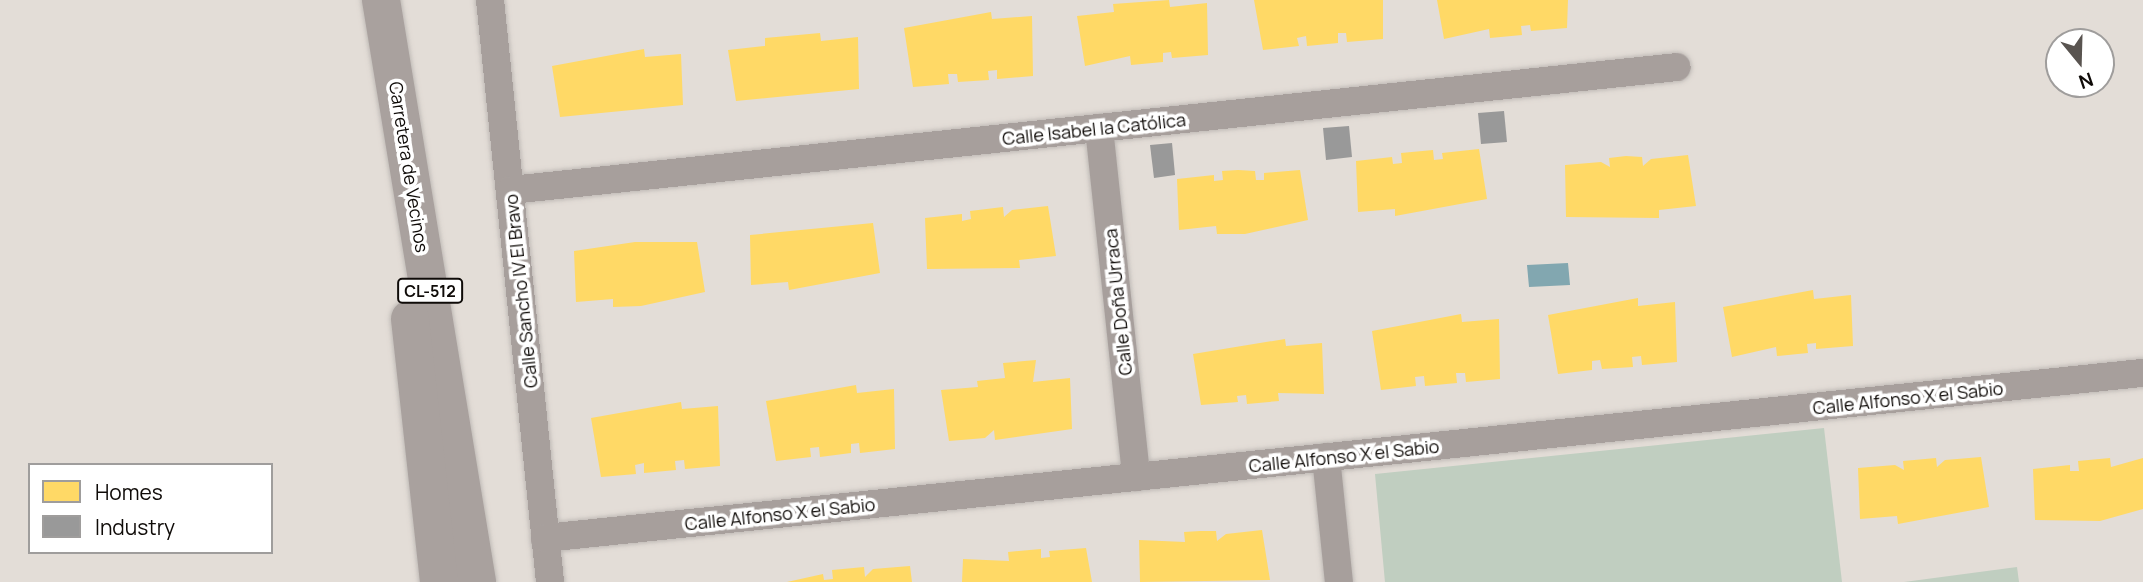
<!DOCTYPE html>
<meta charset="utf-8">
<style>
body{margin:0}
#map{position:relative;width:2143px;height:582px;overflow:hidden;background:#e3ddd7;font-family:Manrope,sans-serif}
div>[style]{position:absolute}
.green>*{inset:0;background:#c0cec0}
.water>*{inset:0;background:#82a7b0}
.homes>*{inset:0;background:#ffd966}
.industry>*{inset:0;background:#999}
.roads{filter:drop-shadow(0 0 2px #c0bbb7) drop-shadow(0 0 2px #c0bbb7)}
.minor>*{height:28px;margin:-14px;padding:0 14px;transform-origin:14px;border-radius:14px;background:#a79f9c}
.primary>*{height:38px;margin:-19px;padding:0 19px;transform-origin:19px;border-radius:19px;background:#a9a19e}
span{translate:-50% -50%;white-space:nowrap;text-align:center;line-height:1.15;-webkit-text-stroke:7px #fff;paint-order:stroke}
.shield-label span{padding:2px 5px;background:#fff;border:2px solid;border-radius:5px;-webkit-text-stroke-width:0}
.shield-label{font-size:16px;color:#0f0b08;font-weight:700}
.street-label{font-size:18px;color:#0f0b08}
.legend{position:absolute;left:28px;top:463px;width:245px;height:91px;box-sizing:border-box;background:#fff;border:2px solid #9f9d9c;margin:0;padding:9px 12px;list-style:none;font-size:21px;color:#0f0b08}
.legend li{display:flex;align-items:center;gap:14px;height:35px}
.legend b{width:35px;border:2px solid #9f9d9c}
.north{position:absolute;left:2045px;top:28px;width:70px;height:70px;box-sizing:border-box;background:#fff;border:2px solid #9f9d9c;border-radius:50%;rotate:161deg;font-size:19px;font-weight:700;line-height:28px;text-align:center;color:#0f0b08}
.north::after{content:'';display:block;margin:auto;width:24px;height:32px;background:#595450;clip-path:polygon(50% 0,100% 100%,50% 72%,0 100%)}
</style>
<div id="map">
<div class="green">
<div style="clip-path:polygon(1824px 428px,1842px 582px,1385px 582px,1375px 474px)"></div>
<div style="clip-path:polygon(2017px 567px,2019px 582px,1904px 582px)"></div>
</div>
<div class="water">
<div style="clip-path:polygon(1568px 263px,1570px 285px,1529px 287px,1527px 265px)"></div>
</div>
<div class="homes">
<div style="clip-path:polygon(1169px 0,1170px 7px,1207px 3px,1208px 55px,1172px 58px,1171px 52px,1163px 53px,1163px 62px,1131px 65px,1130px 56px,1085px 66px,1077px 16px,1114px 12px,1113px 4px)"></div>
<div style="clip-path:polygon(1254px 0,1383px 0,1383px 39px,1347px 42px,1346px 33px,1338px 33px,1338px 43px,1307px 46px,1306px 36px,1297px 38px,1299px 46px,1263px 50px)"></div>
<div style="clip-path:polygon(1437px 0,1568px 0,1567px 28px,1531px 31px,1530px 25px,1521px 26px,1522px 35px,1490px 38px,1489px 29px,1444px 39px)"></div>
<div style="clip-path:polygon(991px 12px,992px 19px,1032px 16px,1033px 76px,997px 79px,997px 70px,988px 71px,989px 80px,958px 82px,957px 74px,948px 74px,949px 84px,913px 87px,904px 28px)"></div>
<div style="clip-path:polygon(820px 33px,821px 41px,858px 37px,859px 89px,736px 101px,728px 50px,765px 46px,765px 38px)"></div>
<div style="clip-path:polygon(644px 49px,645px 57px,681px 54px,683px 105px,560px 117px,552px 66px)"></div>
<div style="clip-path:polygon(1479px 149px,1487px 199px,1395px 216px,1395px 209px,1358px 212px,1356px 161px,1392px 157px,1393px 164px,1402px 163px,1401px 153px,1433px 150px,1434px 160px,1443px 159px,1442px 153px)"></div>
<div style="clip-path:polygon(1688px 155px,1696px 206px,1659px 210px,1659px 218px,1566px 217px,1565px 165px,1601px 162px,1610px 167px,1609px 158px,1626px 156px,1642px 157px,1643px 166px,1651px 159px)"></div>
<div style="clip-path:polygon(1238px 170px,1255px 171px,1256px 180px,1264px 180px,1264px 173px,1300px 170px,1308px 220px,1245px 234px,1217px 234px,1216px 226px,1179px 230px,1177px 179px,1214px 175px,1214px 181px,1223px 180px,1222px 171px)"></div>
<div style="clip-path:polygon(1048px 206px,1056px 256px,1019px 260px,1020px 268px,927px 269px,925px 218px,962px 214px,962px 221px,971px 219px,970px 211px,1003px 207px,1004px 217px,1012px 210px)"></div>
<div style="clip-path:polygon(873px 223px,880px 273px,789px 290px,788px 282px,751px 285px,750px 235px)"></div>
<div style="clip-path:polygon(635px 242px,697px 242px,705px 292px,641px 306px,613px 307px,613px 299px,576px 302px,574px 251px)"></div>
<div style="clip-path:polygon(1813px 290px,1814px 299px,1851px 295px,1853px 346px,1816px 349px,1816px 343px,1807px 344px,1808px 353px,1777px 356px,1776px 347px,1732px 357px,1723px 307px)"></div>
<div style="clip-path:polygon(1638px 298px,1638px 306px,1675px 302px,1677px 362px,1642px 365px,1641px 356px,1632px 357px,1633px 367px,1602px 369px,1600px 360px,1592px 361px,1592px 370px,1558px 374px,1548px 315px)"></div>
<div style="clip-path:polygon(1461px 314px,1462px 322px,1499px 319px,1500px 379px,1466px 382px,1465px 373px,1456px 373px,1457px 383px,1425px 386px,1424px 376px,1415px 377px,1416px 386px,1381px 390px,1372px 331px)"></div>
<div style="clip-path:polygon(1285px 339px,1286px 346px,1322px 343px,1324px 394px,1278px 393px,1279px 401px,1247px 404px,1246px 395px,1237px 396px,1238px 402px,1201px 405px,1193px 354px)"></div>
<div style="clip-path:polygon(1036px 360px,1033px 382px,1070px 378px,1072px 429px,995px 440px,994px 430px,985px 438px,949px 441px,941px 390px,978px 387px,977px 381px,1005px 378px,1003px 363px)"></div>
<div style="clip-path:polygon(856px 385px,857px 393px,894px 389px,895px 449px,860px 453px,859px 443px,851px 444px,851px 453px,820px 457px,819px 447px,810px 448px,811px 457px,776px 461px,766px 401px)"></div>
<div style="clip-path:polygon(681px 402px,682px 409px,718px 406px,720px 466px,685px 469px,684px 460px,675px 461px,676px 470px,644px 473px,644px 463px,635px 465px,636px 474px,601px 477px,591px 418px)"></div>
<div style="clip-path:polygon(1981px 457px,1989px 507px,1898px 524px,1897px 516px,1860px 519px,1858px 468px,1895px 465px,1904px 470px,1903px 461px,1936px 458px,1937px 467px,1945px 460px)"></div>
<div style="clip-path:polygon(2110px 458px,2111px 467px,2143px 458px,2143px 509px,2100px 521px,2035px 520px,2033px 469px,2070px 465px,2070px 471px,2079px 471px,2078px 461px)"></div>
<div style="clip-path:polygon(1262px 530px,1270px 580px,1140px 582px,1139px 540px,1185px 542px,1184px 532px,1200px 531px,1216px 531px,1217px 541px,1226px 534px)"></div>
<div style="clip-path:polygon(1086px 548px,1092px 582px,962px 582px,963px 559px,1009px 561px,1008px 552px,1041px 549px,1041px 558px,1050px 557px,1049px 551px)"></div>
<div style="clip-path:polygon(910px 566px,912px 582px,787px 582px,823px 574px,824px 580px,833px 579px,832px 570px,864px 567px,865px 577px,873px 569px)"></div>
</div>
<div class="industry">
<div style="clip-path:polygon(1504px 111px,1507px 142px,1481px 144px,1478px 113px)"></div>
<div style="clip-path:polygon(1349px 126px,1352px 157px,1326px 160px,1323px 128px)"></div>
<div style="clip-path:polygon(1172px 143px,1175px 175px,1154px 178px,1150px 145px)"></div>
</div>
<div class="roads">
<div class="minor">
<div style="left:490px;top:0;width:585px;rotate:84.11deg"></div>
<div style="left:1099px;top:128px;width:351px;rotate:83.9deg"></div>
<div style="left:511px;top:190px;width:1172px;rotate:-6.02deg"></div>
<div style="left:1326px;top:457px;width:126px;rotate:84.1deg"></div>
<div style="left:545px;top:538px;width:1606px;rotate:-5.9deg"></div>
</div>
<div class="primary">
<div style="left:381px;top:0;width:590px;rotate:80.63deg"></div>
<div style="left:410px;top:319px;width:265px;rotate:83.7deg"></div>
</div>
</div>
<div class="shield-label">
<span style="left:430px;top:291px">CL-512</span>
</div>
<div class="street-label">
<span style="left:1094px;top:129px;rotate:-6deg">Calle Isabel la Católica</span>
<span style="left:409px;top:167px;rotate:81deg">Carretera de Vecinos</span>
<span style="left:521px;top:291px;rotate:-96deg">Calle Sancho IV El Bravo</span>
<span style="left:1118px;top:302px;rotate:-96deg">Calle Doña Urraca</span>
<span style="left:1908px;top:398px;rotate:-6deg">Calle Alfonso X el Sabio</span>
<span style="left:1344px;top:456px;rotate:-6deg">Calle Alfonso X el Sabio</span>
<span style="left:780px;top:514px;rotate:-6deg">Calle Alfonso X el Sabio</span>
</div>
<ul class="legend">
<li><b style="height:19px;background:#ffd966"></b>Homes</li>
<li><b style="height:19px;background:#999"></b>Industry</li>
</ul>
<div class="north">N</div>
</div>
